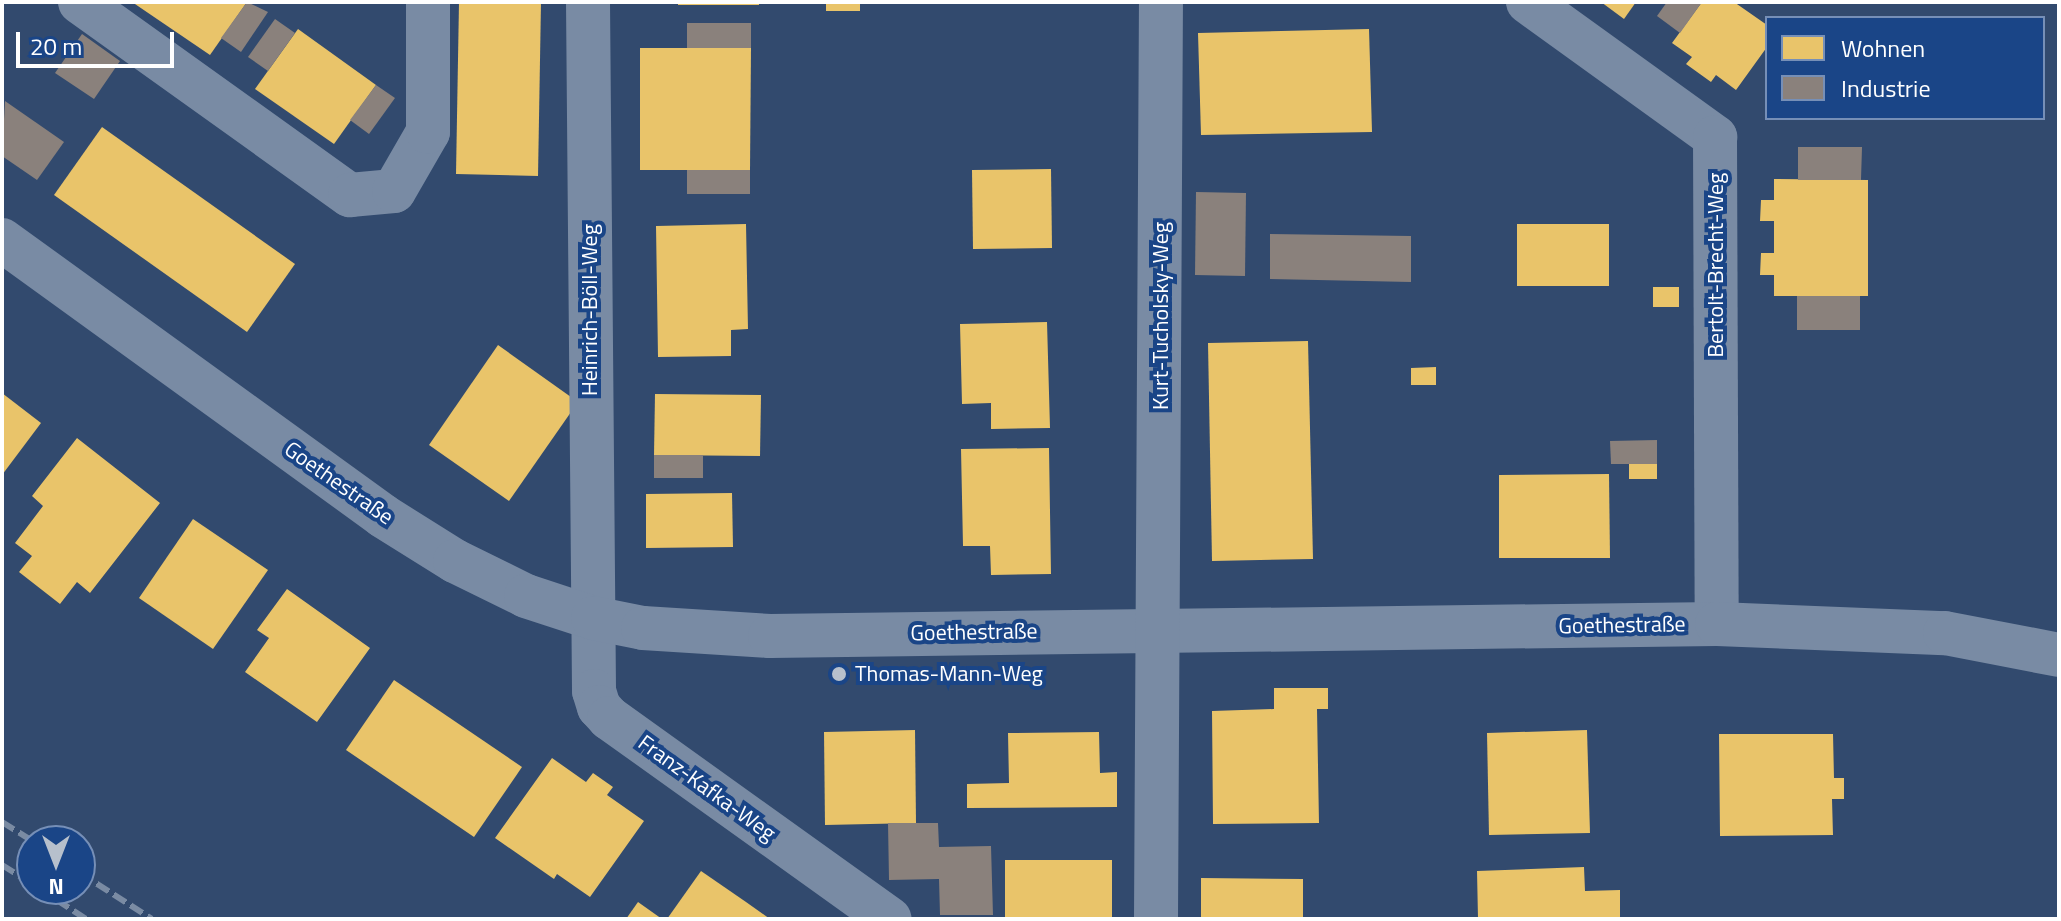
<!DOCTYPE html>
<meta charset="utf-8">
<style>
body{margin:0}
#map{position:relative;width:2061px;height:921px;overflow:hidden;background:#324a6e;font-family:"Titillium Web",sans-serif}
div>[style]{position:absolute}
.homes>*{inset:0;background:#e9c46a}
.industry>*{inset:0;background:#8a817c}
.street>*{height:44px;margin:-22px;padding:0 22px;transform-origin:22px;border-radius:22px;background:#798ba4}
.rail>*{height:6px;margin-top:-3px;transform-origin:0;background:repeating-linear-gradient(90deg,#7a8ba3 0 14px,transparent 0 20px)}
.dots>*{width:22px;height:22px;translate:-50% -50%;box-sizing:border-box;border:4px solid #1a4587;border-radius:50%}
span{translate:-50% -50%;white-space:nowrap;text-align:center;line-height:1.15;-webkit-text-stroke:8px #1a4587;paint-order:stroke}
.street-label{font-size:22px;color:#fff}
.poi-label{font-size:22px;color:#fff}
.left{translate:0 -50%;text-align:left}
.frame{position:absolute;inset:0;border:4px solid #fff;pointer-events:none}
.legend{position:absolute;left:1765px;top:16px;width:280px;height:104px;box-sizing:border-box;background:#1a4587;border:2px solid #768fb7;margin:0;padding:10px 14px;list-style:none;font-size:24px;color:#fff}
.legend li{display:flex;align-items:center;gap:16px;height:40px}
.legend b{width:40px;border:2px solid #768fb7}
.north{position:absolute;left:16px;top:825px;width:80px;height:80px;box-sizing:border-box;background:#1a4587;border:2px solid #768fb7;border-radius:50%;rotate:180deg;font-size:22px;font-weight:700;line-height:32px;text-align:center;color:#fff}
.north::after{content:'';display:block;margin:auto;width:28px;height:36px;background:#b7c0cc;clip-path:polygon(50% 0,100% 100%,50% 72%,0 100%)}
.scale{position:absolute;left:16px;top:32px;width:158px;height:36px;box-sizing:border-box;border:4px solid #fff;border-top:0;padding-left:10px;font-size:24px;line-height:28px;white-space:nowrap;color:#fff;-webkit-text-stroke:6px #1a4587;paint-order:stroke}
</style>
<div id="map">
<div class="homes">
<div style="clip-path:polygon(132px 2px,247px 2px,210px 55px)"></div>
<div style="clip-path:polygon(459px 2px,541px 2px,538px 176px,456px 174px)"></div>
<div style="clip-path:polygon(678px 2px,759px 2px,759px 5px,678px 5px)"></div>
<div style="clip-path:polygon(826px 2px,860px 2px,860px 11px,826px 11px)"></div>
<div style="clip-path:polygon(1601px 2px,1636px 2px,1624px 19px)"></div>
<div style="clip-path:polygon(1702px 2px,1734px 2px,1767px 25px,1767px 47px,1736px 90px,1716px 75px,1711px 82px,1686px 64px,1692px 57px,1672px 43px)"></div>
<div style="clip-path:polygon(298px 29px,376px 85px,334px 144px,255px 89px)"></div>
<div style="clip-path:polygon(1369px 29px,1372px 132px,1201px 135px,1198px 33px)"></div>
<div style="clip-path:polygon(640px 48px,751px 48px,750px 170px,640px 170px)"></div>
<div style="clip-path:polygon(102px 127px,295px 264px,247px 332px,54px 195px)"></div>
<div style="clip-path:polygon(1051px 169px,1052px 248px,973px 249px,972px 170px)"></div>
<div style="clip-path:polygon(1774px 179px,1868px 180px,1868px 296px,1774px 296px,1774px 275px,1760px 275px,1761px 253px,1774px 253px,1774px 221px,1760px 221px,1761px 200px,1774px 200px)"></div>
<div style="clip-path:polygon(746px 224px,748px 329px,731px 330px,731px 356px,658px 357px,656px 226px)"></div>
<div style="clip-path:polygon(1517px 224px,1609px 224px,1609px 286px,1517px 286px)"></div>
<div style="clip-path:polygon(1653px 287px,1679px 287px,1679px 307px,1653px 307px)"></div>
<div style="clip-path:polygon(1047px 322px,1050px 428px,991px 429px,991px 403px,962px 404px,960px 324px)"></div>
<div style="clip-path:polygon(1308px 341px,1313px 559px,1212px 561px,1208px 343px)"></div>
<div style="clip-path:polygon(498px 345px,578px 402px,509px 501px,429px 445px)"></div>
<div style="clip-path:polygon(1436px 367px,1436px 385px,1411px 385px,1411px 368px)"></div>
<div style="clip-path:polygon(2px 393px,41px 423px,2px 475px)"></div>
<div style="clip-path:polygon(655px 394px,761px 395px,760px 456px,654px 455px)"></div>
<div style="clip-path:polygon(77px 438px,160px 503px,90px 593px,77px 582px,60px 604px,19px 572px,32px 556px,15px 543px,43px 506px,32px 496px)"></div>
<div style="clip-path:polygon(1049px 448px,1051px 574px,991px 575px,990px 546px,963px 546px,961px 449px)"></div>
<div style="clip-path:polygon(1629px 464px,1657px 464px,1657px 479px,1629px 479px)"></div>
<div style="clip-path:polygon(1609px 474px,1610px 558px,1499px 558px,1499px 475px)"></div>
<div style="clip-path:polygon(732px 493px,733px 547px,646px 548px,646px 494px)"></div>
<div style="clip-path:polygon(193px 519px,268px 570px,213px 649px,139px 598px)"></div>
<div style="clip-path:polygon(287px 589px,370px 648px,317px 722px,245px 672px,269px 638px,257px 630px)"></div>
<div style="clip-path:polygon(394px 680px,522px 767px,474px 837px,346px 750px)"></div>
<div style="clip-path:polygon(1274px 688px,1328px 688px,1328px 709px,1317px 709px,1319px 823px,1213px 824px,1212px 711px,1274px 709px)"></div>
<div style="clip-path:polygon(915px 730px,916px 823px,825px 825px,824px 732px)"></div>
<div style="clip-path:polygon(1587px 730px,1590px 833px,1489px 835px,1487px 733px)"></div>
<div style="clip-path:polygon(1099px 732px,1100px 773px,1117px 772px,1117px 807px,967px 808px,967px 784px,1009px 783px,1008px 733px)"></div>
<div style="clip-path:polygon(1719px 734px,1833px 734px,1834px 778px,1844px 778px,1844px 799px,1832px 799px,1833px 835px,1720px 836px)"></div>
<div style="clip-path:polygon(552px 758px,586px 782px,593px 773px,613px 787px,607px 795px,644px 821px,590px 897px,557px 874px,554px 879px,495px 838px)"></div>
<div style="clip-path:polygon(1005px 860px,1112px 860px,1112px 919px,1005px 919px)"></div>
<div style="clip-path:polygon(1584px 867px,1585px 891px,1620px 890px,1620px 919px,1478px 919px,1477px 871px)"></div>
<div style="clip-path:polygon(701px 871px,746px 902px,770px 919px,667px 919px)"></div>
<div style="clip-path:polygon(1201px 878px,1303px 879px,1303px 919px,1201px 919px)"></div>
<div style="clip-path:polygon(638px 902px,662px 919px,626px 919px)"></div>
</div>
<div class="industry">
<div style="clip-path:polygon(247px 2px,268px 12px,241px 52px,221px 38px)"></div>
<div style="clip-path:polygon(1667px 2px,1702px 2px,1680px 33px,1657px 16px)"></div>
<div style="clip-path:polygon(275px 19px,295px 33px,268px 71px,248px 57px)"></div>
<div style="clip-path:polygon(687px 23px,751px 23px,751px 48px,687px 48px)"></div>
<div style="clip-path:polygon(82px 34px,120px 61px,94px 99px,55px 73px)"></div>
<div style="clip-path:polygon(376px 85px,395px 98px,369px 134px,350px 120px)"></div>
<div style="clip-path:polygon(5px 101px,64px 142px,37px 180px,2px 156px)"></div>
<div style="clip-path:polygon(1798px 147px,1862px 147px,1861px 180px,1798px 180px)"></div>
<div style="clip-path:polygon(687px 170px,750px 170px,750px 194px,687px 194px)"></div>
<div style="clip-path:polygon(1196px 192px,1246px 193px,1245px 276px,1195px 275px)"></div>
<div style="clip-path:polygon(1270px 234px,1411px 236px,1411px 282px,1270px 279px)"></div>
<div style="clip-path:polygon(1797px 296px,1860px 296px,1860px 330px,1797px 330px)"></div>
<div style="clip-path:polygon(1657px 440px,1657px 464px,1611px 464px,1610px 441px)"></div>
<div style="clip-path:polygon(654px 455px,703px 455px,703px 478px,654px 478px)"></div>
<div style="clip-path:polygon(888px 823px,938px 823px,939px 847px,991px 846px,993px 915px,940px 915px,939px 879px,889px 880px)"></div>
</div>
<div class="street">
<div style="left:80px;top:2px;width:332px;rotate:35.6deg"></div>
<div style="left:350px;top:195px;width:44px;rotate:-5.2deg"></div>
<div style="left:394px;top:191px;width:68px;rotate:-60deg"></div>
<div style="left:428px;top:132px;width:130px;rotate:-90deg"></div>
<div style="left:588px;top:2px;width:689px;rotate:89.5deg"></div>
<div style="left:594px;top:691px;width:17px;rotate:73deg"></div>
<div style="left:599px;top:707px;width:15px;rotate:48deg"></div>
<div style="left:609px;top:718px;width:345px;rotate:35.6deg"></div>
<div style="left:1528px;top:2px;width:231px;rotate:35.8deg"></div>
<div style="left:1715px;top:137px;width:487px;rotate:89.8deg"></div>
<div style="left:2px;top:240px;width:470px;rotate:35.9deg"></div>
<div style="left:383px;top:516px;width:85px;rotate:32deg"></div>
<div style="left:455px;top:561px;width:79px;rotate:26.2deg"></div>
<div style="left:526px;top:596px;width:71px;rotate:18.2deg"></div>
<div style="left:593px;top:618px;width:51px;rotate:11.3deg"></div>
<div style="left:643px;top:628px;width:127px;rotate:3.6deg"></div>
<div style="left:770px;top:636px;width:947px;rotate:-0.73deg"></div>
<div style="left:1717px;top:624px;width:228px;rotate:2.3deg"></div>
<div style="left:1945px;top:633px;width:116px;rotate:10.9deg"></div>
<div style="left:1156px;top:919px;width:917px;rotate:-89.69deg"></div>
</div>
<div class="rail">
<div style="left:2px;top:822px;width:36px;rotate:32deg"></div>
<div style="left:2px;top:865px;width:36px;rotate:32deg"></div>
<div style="left:80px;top:873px;width:85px;rotate:32.6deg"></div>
<div style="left:40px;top:889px;width:55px;rotate:33.1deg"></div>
</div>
<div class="dots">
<div style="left:839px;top:674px;background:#b7c0cc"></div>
</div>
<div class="street-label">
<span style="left:1716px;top:265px;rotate:-90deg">Bertolt-Brecht-Weg</span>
<span style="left:590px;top:310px;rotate:-90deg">Heinrich-Böll-Weg</span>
<span style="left:1161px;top:316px;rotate:-90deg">Kurt-Tucholsky-Weg</span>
<span style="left:339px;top:483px;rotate:35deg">Goethestraße</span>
<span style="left:1622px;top:625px;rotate:-1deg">Goethestraße</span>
<span style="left:974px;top:632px;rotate:-1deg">Goethestraße</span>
<span style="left:707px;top:788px;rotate:36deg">Franz-Kafka-Weg</span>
</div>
<div class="poi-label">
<span class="left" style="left:855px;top:674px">Thomas-Mann-Weg</span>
</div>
<div class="frame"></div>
<ul class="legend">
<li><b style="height:22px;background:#e9c46a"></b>Wohnen</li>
<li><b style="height:22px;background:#8a817c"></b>Industrie</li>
</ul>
<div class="north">N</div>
<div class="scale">20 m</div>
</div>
